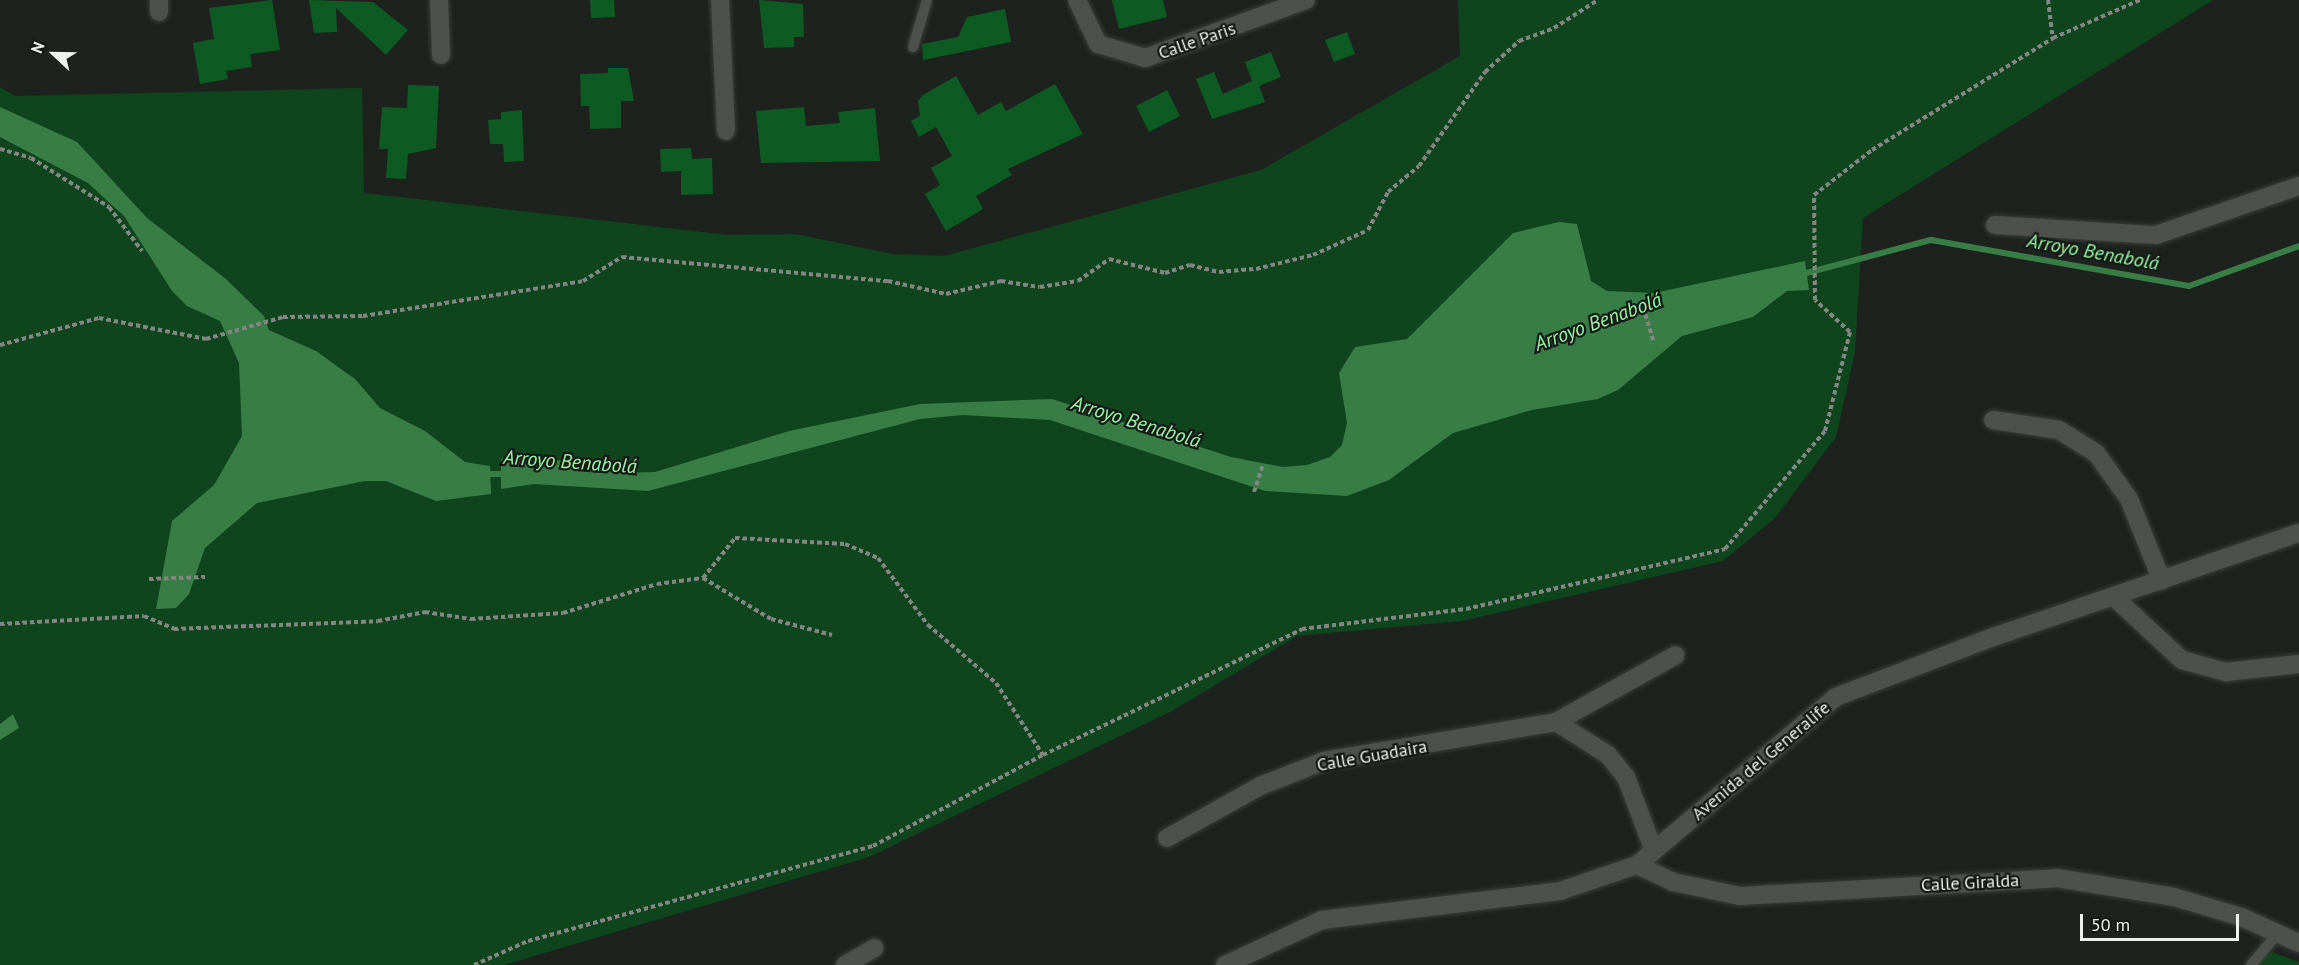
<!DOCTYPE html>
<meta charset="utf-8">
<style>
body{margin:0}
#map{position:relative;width:2299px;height:965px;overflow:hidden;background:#1e221e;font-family:"PT Sans",sans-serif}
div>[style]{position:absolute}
.green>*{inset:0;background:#0f451c}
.water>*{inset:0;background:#387d45}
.stream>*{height:6px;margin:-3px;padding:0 3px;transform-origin:3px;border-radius:3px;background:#387d45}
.building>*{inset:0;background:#0e5a23}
.path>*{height:4px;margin-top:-2px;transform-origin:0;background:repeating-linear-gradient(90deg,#838683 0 4.5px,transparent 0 7.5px)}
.roads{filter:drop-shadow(0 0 2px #3b3e3b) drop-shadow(0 0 2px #3b3e3b)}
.lane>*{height:10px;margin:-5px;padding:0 5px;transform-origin:5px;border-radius:5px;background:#4c514c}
.street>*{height:18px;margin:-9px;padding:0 9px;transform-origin:9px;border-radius:9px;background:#4c514c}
.secondary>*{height:18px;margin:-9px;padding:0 9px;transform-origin:9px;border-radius:9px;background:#4c514c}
span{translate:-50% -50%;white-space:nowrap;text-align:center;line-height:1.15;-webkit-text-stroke:4.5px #151915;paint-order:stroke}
.street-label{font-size:18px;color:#eef1ee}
.water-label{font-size:20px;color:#98f5a4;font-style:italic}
.north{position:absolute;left:24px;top:24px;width:60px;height:60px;-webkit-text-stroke:4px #151915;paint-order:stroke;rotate:292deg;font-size:16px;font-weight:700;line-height:24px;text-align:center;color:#eef1ee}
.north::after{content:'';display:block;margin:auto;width:21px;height:27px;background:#eef1ee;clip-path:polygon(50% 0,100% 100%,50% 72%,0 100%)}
.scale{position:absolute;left:2080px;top:914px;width:159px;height:27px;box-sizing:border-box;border:3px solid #eef1ee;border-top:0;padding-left:8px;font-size:18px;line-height:21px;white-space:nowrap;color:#eef1ee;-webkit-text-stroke:4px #151915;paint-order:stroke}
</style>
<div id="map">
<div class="green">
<div style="clip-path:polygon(1458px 0,2213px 0,1863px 218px,1855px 352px,1836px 437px,1775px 518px,1723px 561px,1462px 621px,1297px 636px,1172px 711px,869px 857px,504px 965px,0 965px,0 87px,15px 96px,362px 88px,364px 193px,728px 235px,796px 234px,892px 254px,944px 256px,1261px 170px,1460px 56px)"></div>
<div style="clip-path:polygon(2264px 949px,2299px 962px,2299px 965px,2253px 965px)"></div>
</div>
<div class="water">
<div style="clip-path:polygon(0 107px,77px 142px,147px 218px,226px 279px,264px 316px,269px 330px,316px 351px,355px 379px,380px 408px,425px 431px,465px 462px,490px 466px,491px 494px,436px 501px,386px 481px,365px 481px,257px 503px,205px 548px,189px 594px,176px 608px,156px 609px,172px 521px,214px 485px,242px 436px,239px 363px,220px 321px,187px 306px,172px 291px,124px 216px,88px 183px,0 137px)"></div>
<div style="clip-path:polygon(1559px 222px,1577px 224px,1591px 281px,1607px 291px,1654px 293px,1805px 261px,1809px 290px,1787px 291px,1753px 317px,1682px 336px,1618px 390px,1598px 399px,1532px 410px,1453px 433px,1389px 480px,1347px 496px,1265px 491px,1050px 420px,963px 415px,920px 419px,648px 491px,534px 484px,501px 489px,501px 459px,523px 453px,619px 473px,655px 472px,789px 431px,920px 404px,1052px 399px,1231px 457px,1283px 467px,1307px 465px,1330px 457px,1342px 445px,1347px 423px,1339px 373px,1355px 347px,1407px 339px,1513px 233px)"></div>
<div style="clip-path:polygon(13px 714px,19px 728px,0 740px,0 724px)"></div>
</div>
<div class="stream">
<div style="left:1799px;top:275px;width:137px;rotate:-14.9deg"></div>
<div style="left:1931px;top:240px;width:262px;rotate:10.1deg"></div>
<div style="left:2189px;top:286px;width:117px;rotate:-20deg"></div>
<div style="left:484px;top:474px;width:23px"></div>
</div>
<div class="building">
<div style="clip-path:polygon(272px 0,280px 50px,250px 54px,252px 67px,226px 71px,228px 79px,200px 84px,193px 43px,214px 39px,209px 8px)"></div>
<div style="clip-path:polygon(309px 0,373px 2px,408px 30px,386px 55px,336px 8px,337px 32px,314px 33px)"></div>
<div style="clip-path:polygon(590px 0,614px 0,615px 17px,591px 18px)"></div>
<div style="clip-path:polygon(759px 0,803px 4px,804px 37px,794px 37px,794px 47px,764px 48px)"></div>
<div style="clip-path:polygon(1112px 0,1163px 0,1167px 17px,1119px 29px)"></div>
<div style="clip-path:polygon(1005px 9px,1011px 42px,923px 60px,922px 44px,958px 37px,967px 17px)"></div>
<div style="clip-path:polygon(1347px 32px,1355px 54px,1334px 62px,1325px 40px)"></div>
<div style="clip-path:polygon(1271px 52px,1281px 77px,1259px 86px,1265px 102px,1212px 119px,1196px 79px,1214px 72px,1223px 94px,1252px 81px,1245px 62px)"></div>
<div style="clip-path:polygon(608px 68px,628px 68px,634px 101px,621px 101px,621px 128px,590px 129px,589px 106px,581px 106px,580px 74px,608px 73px)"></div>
<div style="clip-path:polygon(956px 76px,978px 115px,1001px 102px,1006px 111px,1055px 84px,1083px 134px,1008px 169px,1012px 175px,976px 196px,983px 209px,946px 231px,925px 194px,940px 185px,931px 168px,952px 156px,936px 127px,919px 137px,911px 121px,920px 116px,918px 101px,923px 95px)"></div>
<div style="clip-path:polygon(408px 85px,439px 86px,436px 148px,408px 154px,406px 179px,386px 178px,388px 149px,379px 149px,382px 107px,407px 108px)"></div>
<div style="clip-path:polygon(1167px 90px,1180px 116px,1149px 132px,1136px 106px)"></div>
<div style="clip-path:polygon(804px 107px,806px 126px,840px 123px,838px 112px,875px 108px,880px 161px,761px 163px,756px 111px)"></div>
<div style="clip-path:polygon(522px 110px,524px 161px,504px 162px,503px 144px,490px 144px,488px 120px,501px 119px,501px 112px)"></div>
<div style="clip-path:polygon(691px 148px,692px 159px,712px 158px,713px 194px,681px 195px,681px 171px,661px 172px,660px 149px)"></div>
</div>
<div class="path">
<div style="left:2048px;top:0;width:38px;rotate:83deg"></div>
<div style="left:0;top:149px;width:32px;rotate:16deg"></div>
<div style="left:31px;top:158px;width:92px;rotate:32.1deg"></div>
<div style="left:109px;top:207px;width:55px;rotate:53.1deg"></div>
<div style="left:1641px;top:300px;width:45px;rotate:73.2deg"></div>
<div style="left:0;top:345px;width:103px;rotate:-15.3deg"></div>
<div style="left:99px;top:318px;width:109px;rotate:11.1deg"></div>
<div style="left:206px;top:339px;width:80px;rotate:-15.9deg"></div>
<div style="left:283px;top:317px;width:80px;rotate:-0.7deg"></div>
<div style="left:363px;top:316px;width:223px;rotate:-9deg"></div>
<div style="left:583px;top:281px;width:46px;rotate:-31.6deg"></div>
<div style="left:622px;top:257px;width:267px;rotate:5.2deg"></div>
<div style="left:888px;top:281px;width:59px;rotate:12.6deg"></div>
<div style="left:946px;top:294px;width:57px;rotate:-13.3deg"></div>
<div style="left:1001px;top:281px;width:39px;rotate:9deg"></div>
<div style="left:1040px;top:287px;width:38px;rotate:-9deg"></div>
<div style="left:1078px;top:281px;width:38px;rotate:-35deg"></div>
<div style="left:1109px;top:259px;width:58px;rotate:14deg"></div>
<div style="left:1165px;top:273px;width:26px;rotate:-18deg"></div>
<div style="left:1190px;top:265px;width:30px;rotate:14deg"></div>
<div style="left:1219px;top:272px;width:37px;rotate:-5deg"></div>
<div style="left:1256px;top:269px;width:59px;rotate:-13.8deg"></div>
<div style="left:1313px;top:255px;width:60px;rotate:-24.4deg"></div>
<div style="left:1368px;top:230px;width:43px;rotate:-62.2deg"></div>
<div style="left:1388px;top:192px;width:40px;rotate:-40deg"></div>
<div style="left:1419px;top:166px;width:115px;rotate:-54.9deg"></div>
<div style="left:1485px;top:72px;width:46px;rotate:-42.4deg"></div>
<div style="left:1519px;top:41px;width:37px;rotate:-20deg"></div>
<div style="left:1554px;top:28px;width:52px;rotate:-32.5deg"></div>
<div style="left:1254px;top:492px;width:29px;rotate:-72deg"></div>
<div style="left:703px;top:578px;width:79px;rotate:31.1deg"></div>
<div style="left:771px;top:619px;width:63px;rotate:14.7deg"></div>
<div style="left:149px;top:579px;width:56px;rotate:-2deg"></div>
<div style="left:0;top:624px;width:144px;rotate:-3.2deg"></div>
<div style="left:144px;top:616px;width:33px;rotate:23deg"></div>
<div style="left:174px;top:629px;width:204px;rotate:-2.2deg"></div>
<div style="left:378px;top:621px;width:48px;rotate:-10.8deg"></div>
<div style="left:425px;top:612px;width:47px;rotate:8.7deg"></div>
<div style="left:471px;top:619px;width:92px;rotate:-3.7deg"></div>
<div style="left:563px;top:613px;width:98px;rotate:-17.1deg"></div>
<div style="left:657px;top:584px;width:46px;rotate:-7.4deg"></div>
<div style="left:703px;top:578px;width:51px;rotate:-51.3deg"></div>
<div style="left:735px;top:538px;width:110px;rotate:3.1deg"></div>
<div style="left:845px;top:544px;width:36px;rotate:23deg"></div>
<div style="left:878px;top:558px;width:84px;rotate:53.3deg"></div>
<div style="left:928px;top:625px;width:89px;rotate:40.5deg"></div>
<div style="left:996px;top:683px;width:86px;rotate:56.9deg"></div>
<div style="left:474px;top:965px;width:59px;rotate:-24deg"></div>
<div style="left:528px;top:941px;width:358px;rotate:-15.4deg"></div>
<div style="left:873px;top:846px;width:193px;rotate:-28.2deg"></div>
<div style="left:1043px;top:755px;width:288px;rotate:-25.9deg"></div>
<div style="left:1302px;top:629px;width:165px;rotate:-7deg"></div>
<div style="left:1466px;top:609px;width:266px;rotate:-13deg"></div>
<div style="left:1725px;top:549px;width:155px;rotate:-49.7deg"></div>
<div style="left:1825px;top:431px;width:102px;rotate:-75.8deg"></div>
<div style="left:1850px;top:332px;width:47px;rotate:-137.6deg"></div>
<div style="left:1815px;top:300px;width:105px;rotate:-90.5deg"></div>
<div style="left:1814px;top:195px;width:73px;rotate:-37.8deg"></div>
<div style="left:1872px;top:150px;width:213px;rotate:-31.7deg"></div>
<div style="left:2053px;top:38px;width:95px;rotate:-23.6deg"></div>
</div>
<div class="roads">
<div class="lane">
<div style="left:913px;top:47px;width:49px;rotate:-73.4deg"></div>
<div style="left:2251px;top:965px;width:43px;rotate:-49.7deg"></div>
</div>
<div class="street">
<div style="left:159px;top:0;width:12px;rotate:90deg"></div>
<div style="left:439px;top:0;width:55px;rotate:87.9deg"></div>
<div style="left:720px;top:0;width:131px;rotate:87.4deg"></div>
<div style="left:1077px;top:0;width:49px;rotate:64.5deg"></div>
<div style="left:1098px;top:44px;width:49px;rotate:16.6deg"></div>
<div style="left:1145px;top:58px;width:171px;rotate:-19.8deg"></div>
<div style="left:1995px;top:225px;width:161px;rotate:3.6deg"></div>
<div style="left:2156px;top:235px;width:151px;rotate:-18.9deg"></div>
<div style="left:1993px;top:420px;width:67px;rotate:8.6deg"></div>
<div style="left:2059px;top:430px;width:44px;rotate:31.9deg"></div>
<div style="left:2096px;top:453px;width:57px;rotate:54.3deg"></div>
<div style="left:2129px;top:499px;width:88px;rotate:68.1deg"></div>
<div style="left:2115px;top:598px;width:91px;rotate:42.8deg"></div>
<div style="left:2182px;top:660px;width:46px;rotate:15.3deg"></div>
<div style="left:2226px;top:672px;width:73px;rotate:-6.3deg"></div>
<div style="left:1556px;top:722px;width:62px;rotate:32.4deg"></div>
<div style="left:1608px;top:755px;width:28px;rotate:51deg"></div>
<div style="left:1626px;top:777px;width:79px;rotate:69.3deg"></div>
<div style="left:1167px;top:838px;width:107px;rotate:-29.2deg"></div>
<div style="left:1260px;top:786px;width:69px;rotate:-21.3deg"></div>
<div style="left:1324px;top:761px;width:235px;rotate:-9.5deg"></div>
<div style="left:1556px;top:722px;width:137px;rotate:-29.2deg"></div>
<div style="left:1637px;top:865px;width:40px;rotate:25deg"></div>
<div style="left:1673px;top:882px;width:68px;rotate:11.8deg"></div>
<div style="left:1740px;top:896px;width:318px;rotate:-3.2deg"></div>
<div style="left:2057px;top:878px;width:119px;rotate:9.2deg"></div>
<div style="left:2174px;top:897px;width:70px;rotate:16.6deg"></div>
<div style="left:2241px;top:917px;width:64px;rotate:24.1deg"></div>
<div style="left:845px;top:965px;width:34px;rotate:-30deg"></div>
</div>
<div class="secondary">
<div style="left:1225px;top:965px;width:107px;rotate:-24.9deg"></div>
<div style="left:1322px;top:920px;width:240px;rotate:-6.9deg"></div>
<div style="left:1560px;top:891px;width:81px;rotate:-18.7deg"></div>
<div style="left:1637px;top:865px;width:260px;rotate:-40.2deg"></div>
<div style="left:1836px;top:697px;width:168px;rotate:-20.9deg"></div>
<div style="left:1993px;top:637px;width:323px;rotate:-18.8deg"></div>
</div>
</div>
<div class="street-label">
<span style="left:1197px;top:41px;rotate:-19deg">Calle Paris</span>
<span style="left:1372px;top:756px;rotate:-10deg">Calle Guadaira</span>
<span style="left:1761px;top:761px;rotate:-40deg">Avenida del Generalife</span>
<span style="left:1970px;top:883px;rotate:-3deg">Calle Giralda</span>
</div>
<div class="water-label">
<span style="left:2093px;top:252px;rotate:10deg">Arroyo Benabolá</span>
<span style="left:1598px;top:322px;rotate:-20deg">Arroyo Benabolá</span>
<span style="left:1136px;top:422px;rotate:17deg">Arroyo Benabolá</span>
<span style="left:570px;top:462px;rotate:4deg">Arroyo Benabolá</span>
</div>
<div class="north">N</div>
<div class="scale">50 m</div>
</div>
